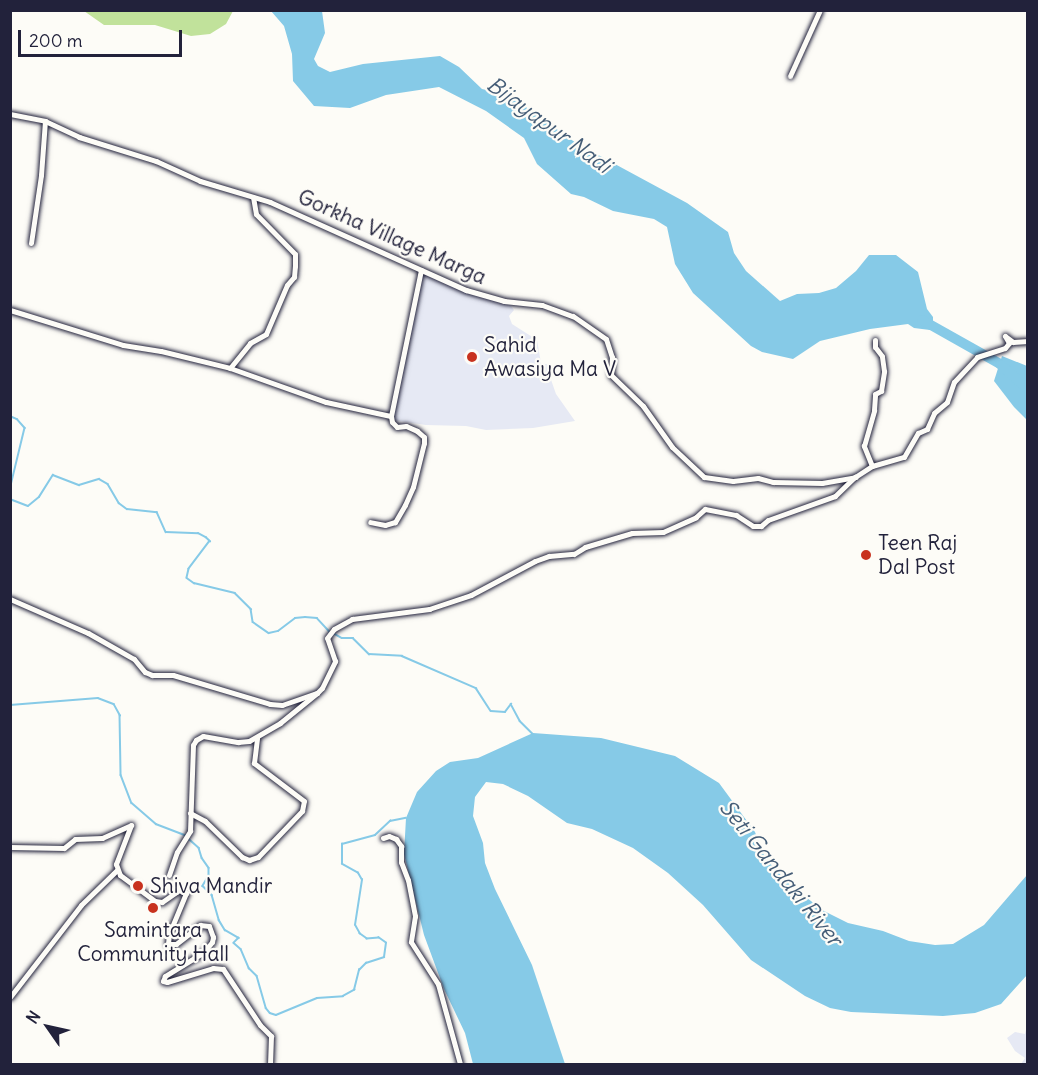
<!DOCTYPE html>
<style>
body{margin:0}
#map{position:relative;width:1038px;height:1075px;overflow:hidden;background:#fdfcf7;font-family:Delius,sans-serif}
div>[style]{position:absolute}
.built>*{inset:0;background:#e6e9f4}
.green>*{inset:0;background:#c1e29b}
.water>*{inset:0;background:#86cae7}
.stream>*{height:1.5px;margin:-0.75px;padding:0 0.75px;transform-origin:0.75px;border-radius:0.75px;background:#86cae7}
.river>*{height:10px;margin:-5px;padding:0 5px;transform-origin:5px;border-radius:5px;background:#86cae7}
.roads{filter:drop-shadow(0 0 2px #22223b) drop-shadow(0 0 2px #22223b)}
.minor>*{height:5px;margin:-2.5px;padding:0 2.5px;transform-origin:2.5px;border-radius:2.5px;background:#fdfcf7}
.dots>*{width:16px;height:16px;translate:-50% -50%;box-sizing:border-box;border:3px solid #fdfcf7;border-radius:50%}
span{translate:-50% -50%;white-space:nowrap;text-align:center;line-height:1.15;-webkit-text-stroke:4.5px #fdfcf7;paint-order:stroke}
.street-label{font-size:21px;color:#22223b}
.poi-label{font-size:21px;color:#22223b}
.left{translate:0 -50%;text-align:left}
.water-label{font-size:22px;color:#455d77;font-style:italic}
.frame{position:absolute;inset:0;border:12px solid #22223b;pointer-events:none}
.north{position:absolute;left:18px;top:997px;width:60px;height:60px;-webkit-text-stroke:4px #fdfcf7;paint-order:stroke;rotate:304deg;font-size:16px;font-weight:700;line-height:24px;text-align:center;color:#22223b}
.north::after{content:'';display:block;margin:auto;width:21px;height:27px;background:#22223b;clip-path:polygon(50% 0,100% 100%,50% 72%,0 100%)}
.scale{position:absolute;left:18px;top:30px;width:164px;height:27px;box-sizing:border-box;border:3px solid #22223b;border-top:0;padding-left:8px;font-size:18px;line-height:21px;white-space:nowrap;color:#22223b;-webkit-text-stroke:4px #fdfcf7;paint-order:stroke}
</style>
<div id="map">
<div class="built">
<div style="clip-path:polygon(423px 274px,460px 290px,511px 306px,514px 310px,509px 316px,512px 324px,537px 340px,541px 363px,550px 365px,549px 374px,556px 394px,575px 421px,533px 428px,486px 430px,466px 426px,426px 425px,392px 420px)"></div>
<div style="clip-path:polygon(1027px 1025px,1027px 1064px,1021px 1064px,1025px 1058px,1015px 1051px,1007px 1038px,1015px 1032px,1025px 1034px)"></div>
</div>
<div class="green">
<div style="clip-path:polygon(84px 11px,233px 11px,226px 24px,210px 34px,191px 36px,155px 25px,104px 25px)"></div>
</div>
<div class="water">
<div style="clip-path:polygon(271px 11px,322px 11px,325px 33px,314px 59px,318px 66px,330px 72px,363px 64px,440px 56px,459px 67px,482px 89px,503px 94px,523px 105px,576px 143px,687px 203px,728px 232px,734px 253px,746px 271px,780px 301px,797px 294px,819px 293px,836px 288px,856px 271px,869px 255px,896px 255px,918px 272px,927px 309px,933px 317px,933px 326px,930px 330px,914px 328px,908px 324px,870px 329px,820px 341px,793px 359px,762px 352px,751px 346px,693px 293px,675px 264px,667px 227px,654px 219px,613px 211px,584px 197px,571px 194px,537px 164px,524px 138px,486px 111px,439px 87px,386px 95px,350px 108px,314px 106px,293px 81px,292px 54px,284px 26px)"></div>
<div style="clip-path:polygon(1002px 356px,1027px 366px,1027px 420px,1014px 407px,994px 381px)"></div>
<div style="clip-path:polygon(533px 733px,601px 738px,675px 756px,719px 783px,755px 832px,765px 858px,790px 885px,824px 911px,848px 923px,883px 931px,909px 941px,935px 945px,953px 944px,984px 925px,1027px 875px,1027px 975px,1001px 1004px,975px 1013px,943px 1016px,851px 1012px,830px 1008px,805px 996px,751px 960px,703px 905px,668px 873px,633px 848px,592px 829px,567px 823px,528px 796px,503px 784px,486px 782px,475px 797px,473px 816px,483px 843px,485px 863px,495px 889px,532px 965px,565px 1064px,473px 1064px,465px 1033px,444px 989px,424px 935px,404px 854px,406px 818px,417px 792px,436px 771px,450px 762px,478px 758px)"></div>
</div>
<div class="stream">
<div style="left:10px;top:416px;width:8px;rotate:23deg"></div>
<div style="left:17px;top:419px;width:12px;rotate:48deg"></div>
<div style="left:25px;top:428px;width:64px;rotate:103.6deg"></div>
<div style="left:10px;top:499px;width:19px;rotate:21deg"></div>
<div style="left:28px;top:506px;width:14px;rotate:-39deg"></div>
<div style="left:39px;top:497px;width:26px;rotate:-58deg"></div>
<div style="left:53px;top:475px;width:28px;rotate:21deg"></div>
<div style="left:79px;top:485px;width:21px;rotate:-17deg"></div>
<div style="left:99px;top:479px;width:10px;rotate:29deg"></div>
<div style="left:108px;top:484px;width:22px;rotate:60deg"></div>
<div style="left:119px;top:503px;width:10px;rotate:37deg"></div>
<div style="left:127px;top:509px;width:30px;rotate:6deg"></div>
<div style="left:157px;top:512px;width:22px;rotate:66deg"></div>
<div style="left:166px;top:532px;width:32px;rotate:2deg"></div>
<div style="left:198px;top:533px;width:9px;rotate:27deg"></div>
<div style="left:206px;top:537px;width:6px;rotate:45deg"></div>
<div style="left:210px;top:541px;width:35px;rotate:127deg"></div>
<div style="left:189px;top:569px;width:9px;rotate:103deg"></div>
<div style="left:187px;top:578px;width:9px;rotate:36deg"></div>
<div style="left:194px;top:583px;width:42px;rotate:13.7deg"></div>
<div style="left:235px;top:593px;width:23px;rotate:45deg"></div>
<div style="left:251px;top:609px;width:13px;rotate:81deg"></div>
<div style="left:253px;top:622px;width:19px;rotate:35deg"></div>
<div style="left:269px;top:633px;width:9px;rotate:-13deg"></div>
<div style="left:278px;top:631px;width:21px;rotate:-37deg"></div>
<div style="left:295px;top:618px;width:10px;rotate:-6deg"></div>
<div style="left:305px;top:617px;width:12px;rotate:5deg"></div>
<div style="left:317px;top:618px;width:18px;rotate:47deg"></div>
<div style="left:333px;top:633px;width:10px;rotate:29deg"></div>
<div style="left:342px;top:638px;width:11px"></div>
<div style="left:353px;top:638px;width:23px;rotate:45deg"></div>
<div style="left:369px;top:654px;width:33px;rotate:3deg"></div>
<div style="left:402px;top:656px;width:81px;rotate:23.4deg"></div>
<div style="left:476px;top:688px;width:27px;rotate:57deg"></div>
<div style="left:491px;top:711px;width:14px;rotate:4deg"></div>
<div style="left:505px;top:712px;width:10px;rotate:-53deg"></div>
<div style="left:511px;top:704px;width:19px;rotate:62deg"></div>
<div style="left:520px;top:721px;width:18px;rotate:45deg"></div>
<div style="left:10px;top:705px;width:88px;rotate:-4.5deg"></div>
<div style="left:98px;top:698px;width:17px;rotate:21deg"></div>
<div style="left:114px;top:704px;width:13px;rotate:61deg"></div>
<div style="left:120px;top:715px;width:60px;rotate:89deg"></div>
<div style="left:121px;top:775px;width:30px;rotate:69deg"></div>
<div style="left:132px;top:803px;width:32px;rotate:41deg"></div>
<div style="left:156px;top:824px;width:31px;rotate:21deg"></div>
<div style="left:188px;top:838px;width:15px;rotate:42deg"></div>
<div style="left:199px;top:848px;width:10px;rotate:73deg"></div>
<div style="left:202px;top:858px;width:12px;rotate:55deg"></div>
<div style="left:209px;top:868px;width:8px;rotate:90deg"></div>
<div style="left:209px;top:876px;width:12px;rotate:121deg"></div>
<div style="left:203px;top:886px;width:13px;rotate:45deg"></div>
<div style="left:212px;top:895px;width:26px;rotate:74deg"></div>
<div style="left:219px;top:920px;width:12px;rotate:59deg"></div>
<div style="left:225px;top:930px;width:16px;rotate:30deg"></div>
<div style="left:239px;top:938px;width:7px;rotate:135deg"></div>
<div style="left:234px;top:943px;width:9px;rotate:41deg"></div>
<div style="left:241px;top:949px;width:21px;rotate:67deg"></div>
<div style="left:249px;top:968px;width:11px;rotate:45deg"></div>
<div style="left:257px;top:976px;width:33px;rotate:74deg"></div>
<div style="left:266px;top:1008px;width:6px;rotate:51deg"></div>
<div style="left:270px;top:1013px;width:6px;rotate:18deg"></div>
<div style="left:276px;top:1015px;width:44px;rotate:-22.5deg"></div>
<div style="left:317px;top:998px;width:26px;rotate:-4deg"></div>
<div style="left:343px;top:996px;width:13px;rotate:-29deg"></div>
<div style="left:354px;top:990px;width:21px;rotate:-76deg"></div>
<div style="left:359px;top:970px;width:10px;rotate:-45deg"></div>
<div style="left:366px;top:963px;width:19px;rotate:-18deg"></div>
<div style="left:384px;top:957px;width:14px;rotate:-82deg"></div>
<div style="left:386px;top:943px;width:9px;rotate:-144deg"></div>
<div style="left:379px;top:938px;width:12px;rotate:175deg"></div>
<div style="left:367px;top:939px;width:9px;rotate:-144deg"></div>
<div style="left:360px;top:934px;width:10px;rotate:-119deg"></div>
<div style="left:355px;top:925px;width:46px;rotate:-81.2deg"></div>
<div style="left:362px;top:880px;width:8px;rotate:-120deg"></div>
<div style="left:358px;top:873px;width:18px;rotate:-151deg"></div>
<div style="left:342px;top:864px;width:20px;rotate:-90deg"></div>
<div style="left:342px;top:844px;width:34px;rotate:-15deg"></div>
<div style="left:375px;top:835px;width:21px;rotate:-43deg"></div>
<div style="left:390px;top:821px;width:16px;rotate:-11deg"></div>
</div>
<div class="river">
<div style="left:922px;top:320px;width:90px;rotate:29.4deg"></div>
<div style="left:1000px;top:364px;width:38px;rotate:42deg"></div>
</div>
<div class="roads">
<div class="minor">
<div style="left:790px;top:76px;width:72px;rotate:-65.6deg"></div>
<div style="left:10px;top:114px;width:36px;rotate:11deg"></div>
<div style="left:45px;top:121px;width:38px;rotate:25deg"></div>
<div style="left:79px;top:137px;width:81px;rotate:17.3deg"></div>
<div style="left:156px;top:161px;width:48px;rotate:24.4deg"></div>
<div style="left:200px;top:181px;width:73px;rotate:16.7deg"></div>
<div style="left:270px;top:202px;width:215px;rotate:24.2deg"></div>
<div style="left:466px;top:290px;width:40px;rotate:16deg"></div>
<div style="left:504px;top:301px;width:38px;rotate:6deg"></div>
<div style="left:542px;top:305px;width:33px;rotate:20deg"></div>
<div style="left:573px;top:316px;width:40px;rotate:34.9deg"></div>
<div style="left:606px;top:339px;width:19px;rotate:72deg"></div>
<div style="left:612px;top:357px;width:18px;rotate:93deg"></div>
<div style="left:611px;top:375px;width:45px;rotate:44.1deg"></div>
<div style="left:643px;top:406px;width:50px;rotate:54.7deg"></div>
<div style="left:672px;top:447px;width:44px;rotate:43.2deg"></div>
<div style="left:704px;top:477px;width:29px;rotate:8deg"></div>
<div style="left:733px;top:481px;width:25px;rotate:-7deg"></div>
<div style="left:758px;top:478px;width:16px;rotate:15deg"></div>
<div style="left:773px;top:482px;width:49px;rotate:1.2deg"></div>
<div style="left:822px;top:483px;width:34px;rotate:-10deg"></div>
<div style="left:855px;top:477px;width:20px;rotate:-33deg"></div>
<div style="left:872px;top:466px;width:22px;rotate:-112deg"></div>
<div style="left:864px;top:446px;width:37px;rotate:-74deg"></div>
<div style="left:874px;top:410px;width:16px;rotate:-86deg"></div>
<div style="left:875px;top:394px;width:7px;rotate:-27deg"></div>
<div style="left:881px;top:391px;width:20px;rotate:-81deg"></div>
<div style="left:884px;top:371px;width:15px;rotate:-98deg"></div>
<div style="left:882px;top:356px;width:11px;rotate:-128deg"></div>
<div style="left:875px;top:347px;width:7px;rotate:-90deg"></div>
<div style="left:31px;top:243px;width:69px;rotate:-81.6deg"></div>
<div style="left:41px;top:175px;width:54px;rotate:-85.8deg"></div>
<div style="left:10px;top:310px;width:118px;rotate:17.2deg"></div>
<div style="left:123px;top:345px;width:38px;rotate:9deg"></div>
<div style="left:161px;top:351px;width:71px;rotate:13.8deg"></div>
<div style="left:230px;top:368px;width:102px;rotate:19.5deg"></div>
<div style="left:326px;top:402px;width:66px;rotate:12.2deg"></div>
<div style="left:391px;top:416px;width:6px;rotate:81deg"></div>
<div style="left:392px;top:422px;width:7px;rotate:45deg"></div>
<div style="left:397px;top:427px;width:9px;rotate:-6deg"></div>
<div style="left:406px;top:426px;width:12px;rotate:24deg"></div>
<div style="left:417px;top:431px;width:9px;rotate:41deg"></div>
<div style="left:424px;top:437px;width:6px;rotate:90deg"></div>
<div style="left:424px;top:443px;width:45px;rotate:104deg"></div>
<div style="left:413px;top:487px;width:20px;rotate:114deg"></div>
<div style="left:405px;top:505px;width:20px;rotate:120deg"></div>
<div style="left:395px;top:522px;width:10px;rotate:163deg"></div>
<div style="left:385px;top:525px;width:15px;rotate:-169deg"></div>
<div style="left:230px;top:368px;width:32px;rotate:-51deg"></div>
<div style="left:250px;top:343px;width:18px;rotate:-29deg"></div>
<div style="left:266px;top:334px;width:53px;rotate:-66.8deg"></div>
<div style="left:287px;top:285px;width:11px;rotate:-49deg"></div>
<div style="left:294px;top:277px;width:11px;rotate:-85deg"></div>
<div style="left:295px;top:266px;width:12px;rotate:-90deg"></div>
<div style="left:295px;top:254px;width:56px;rotate:-134.3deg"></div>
<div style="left:256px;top:214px;width:17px;rotate:-100deg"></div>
<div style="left:391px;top:416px;width:149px;rotate:-78.4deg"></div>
<div style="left:872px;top:466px;width:33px;rotate:-16deg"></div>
<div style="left:904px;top:457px;width:28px;rotate:-60deg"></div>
<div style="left:918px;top:433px;width:10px;rotate:-24deg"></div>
<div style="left:927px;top:429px;width:17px;rotate:-66deg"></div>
<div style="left:934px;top:413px;width:17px;rotate:-40deg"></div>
<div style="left:947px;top:402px;width:21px;rotate:-71deg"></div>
<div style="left:954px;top:382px;width:34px;rotate:-47deg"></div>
<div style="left:977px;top:357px;width:29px;rotate:-18deg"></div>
<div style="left:1005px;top:348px;width:6px;rotate:-51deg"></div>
<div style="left:1009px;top:343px;width:8px;rotate:-120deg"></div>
<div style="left:1005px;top:336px;width:10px;rotate:37deg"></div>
<div style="left:1013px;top:342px;width:15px;rotate:-4deg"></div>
<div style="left:10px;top:599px;width:85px;rotate:23.6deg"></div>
<div style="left:88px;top:633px;width:53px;rotate:29.5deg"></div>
<div style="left:134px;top:659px;width:17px;rotate:50deg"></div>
<div style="left:145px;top:672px;width:8px;rotate:23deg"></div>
<div style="left:152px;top:675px;width:21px"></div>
<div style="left:173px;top:675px;width:101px;rotate:16.6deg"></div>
<div style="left:270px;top:704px;width:12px;rotate:5deg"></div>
<div style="left:282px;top:705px;width:37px;rotate:-19deg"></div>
<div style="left:317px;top:693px;width:7px;rotate:-45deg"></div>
<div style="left:322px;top:688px;width:30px;rotate:-64deg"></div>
<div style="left:335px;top:661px;width:24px;rotate:-109deg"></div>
<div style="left:327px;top:638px;width:11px;rotate:-52deg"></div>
<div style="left:334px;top:629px;width:21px;rotate:-29deg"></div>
<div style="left:352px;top:619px;width:78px;rotate:-7.4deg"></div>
<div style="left:429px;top:609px;width:44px;rotate:-18.4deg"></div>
<div style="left:471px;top:595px;width:72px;rotate:-28deg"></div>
<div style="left:535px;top:561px;width:15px;rotate:-20deg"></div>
<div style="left:549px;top:556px;width:25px;rotate:-5deg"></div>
<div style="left:574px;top:554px;width:13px;rotate:-32deg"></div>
<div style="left:585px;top:547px;width:49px;rotate:-16.6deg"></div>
<div style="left:632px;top:533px;width:31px;rotate:-2deg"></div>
<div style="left:663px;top:532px;width:36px;rotate:-24deg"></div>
<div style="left:696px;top:517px;width:12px;rotate:-42deg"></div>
<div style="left:705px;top:509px;width:32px;rotate:11deg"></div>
<div style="left:736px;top:515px;width:20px;rotate:33deg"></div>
<div style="left:753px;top:526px;width:8px"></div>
<div style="left:761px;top:526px;width:9px;rotate:-41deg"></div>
<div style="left:768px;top:520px;width:71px;rotate:-19.7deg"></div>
<div style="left:835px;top:496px;width:28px;rotate:-44deg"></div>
<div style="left:190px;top:813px;width:17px;rotate:28deg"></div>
<div style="left:205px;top:821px;width:52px;rotate:44.2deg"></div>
<div style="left:242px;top:857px;width:8px;rotate:23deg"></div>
<div style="left:249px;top:860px;width:9px;rotate:-18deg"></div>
<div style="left:258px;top:857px;width:64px;rotate:-46.3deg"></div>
<div style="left:302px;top:811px;width:10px;rotate:-79deg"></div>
<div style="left:304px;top:801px;width:63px;rotate:-142.8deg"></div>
<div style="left:254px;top:763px;width:25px;rotate:-83deg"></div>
<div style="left:383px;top:838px;width:6px;rotate:-18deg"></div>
<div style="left:389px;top:836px;width:8px;rotate:23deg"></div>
<div style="left:396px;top:839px;width:9px;rotate:54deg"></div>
<div style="left:401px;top:846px;width:16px;rotate:90deg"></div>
<div style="left:401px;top:862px;width:19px;rotate:69deg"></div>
<div style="left:408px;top:880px;width:37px;rotate:79deg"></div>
<div style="left:415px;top:916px;width:26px;rotate:99deg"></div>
<div style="left:411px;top:942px;width:50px;rotate:57.3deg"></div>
<div style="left:438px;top:984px;width:83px;rotate:74.6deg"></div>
<div style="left:10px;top:847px;width:54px;rotate:1.1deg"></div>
<div style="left:64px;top:848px;width:14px;rotate:-39deg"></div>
<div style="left:75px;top:839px;width:27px;rotate:-2deg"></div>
<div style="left:102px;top:838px;width:32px;rotate:-24deg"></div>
<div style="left:131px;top:825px;width:42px;rotate:111deg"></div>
<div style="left:116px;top:864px;width:12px;rotate:70deg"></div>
<div style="left:120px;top:875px;width:44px;rotate:36.6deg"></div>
<div style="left:155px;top:901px;width:7px;rotate:8deg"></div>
<div style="left:162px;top:902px;width:21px;rotate:-35deg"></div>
<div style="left:179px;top:890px;width:8px;rotate:23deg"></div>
<div style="left:186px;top:893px;width:44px;rotate:112.5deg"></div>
<div style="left:169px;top:934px;width:10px;rotate:96deg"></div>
<div style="left:168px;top:944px;width:8px"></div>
<div style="left:176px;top:944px;width:31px;rotate:-38deg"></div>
<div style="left:200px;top:925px;width:9px;rotate:6deg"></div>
<div style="left:209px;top:926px;width:12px;rotate:70deg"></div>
<div style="left:213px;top:937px;width:5px;rotate:101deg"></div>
<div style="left:212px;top:942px;width:13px;rotate:129deg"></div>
<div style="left:204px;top:952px;width:46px;rotate:148.4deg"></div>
<div style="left:165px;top:976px;width:5px;rotate:112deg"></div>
<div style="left:163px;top:981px;width:4px;rotate:14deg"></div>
<div style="left:167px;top:982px;width:48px;rotate:-16.9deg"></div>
<div style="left:213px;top:968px;width:10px;rotate:6deg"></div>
<div style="left:223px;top:969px;width:67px;rotate:56.5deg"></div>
<div style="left:260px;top:1025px;width:16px;rotate:45deg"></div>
<div style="left:271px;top:1036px;width:28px;rotate:92deg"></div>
<div style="left:169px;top:875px;width:24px;rotate:-71deg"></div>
<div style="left:177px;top:852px;width:25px;rotate:-58deg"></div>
<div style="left:190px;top:831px;width:86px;rotate:-88deg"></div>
<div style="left:193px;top:745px;width:6px;rotate:-59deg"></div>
<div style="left:196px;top:740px;width:8px;rotate:-30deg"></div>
<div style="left:203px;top:736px;width:36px;rotate:10deg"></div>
<div style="left:238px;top:742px;width:11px;rotate:-5deg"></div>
<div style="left:249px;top:741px;width:36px;rotate:-30deg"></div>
<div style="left:280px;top:723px;width:48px;rotate:-39deg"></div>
<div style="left:10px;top:997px;width:116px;rotate:-52.3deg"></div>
<div style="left:81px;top:905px;width:50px;rotate:-44.2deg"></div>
</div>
</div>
<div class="dots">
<div style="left:472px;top:357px;background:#c8321e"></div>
<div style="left:866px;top:555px;background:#c8321e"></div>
<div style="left:138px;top:886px;background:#c8321e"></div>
<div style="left:153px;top:908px;background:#c8321e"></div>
</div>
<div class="street-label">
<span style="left:392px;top:237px;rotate:24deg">Gorkha Village Marga</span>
</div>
<div class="poi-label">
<span class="left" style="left:484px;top:357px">Sahid<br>Awasiya Ma V</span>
<span class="left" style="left:878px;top:555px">Teen Raj<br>Dal Post</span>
<span class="left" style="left:150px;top:886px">Shiva Mandir</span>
<span style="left:153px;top:942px">Samintara<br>Community Hall</span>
</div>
<div class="water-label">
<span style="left:549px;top:125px;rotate:36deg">Bijayapur Nadi</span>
<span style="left:781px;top:873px;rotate:51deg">Seti Gandaki River</span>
</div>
<div class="frame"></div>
<div class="north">N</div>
<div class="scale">200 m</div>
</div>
